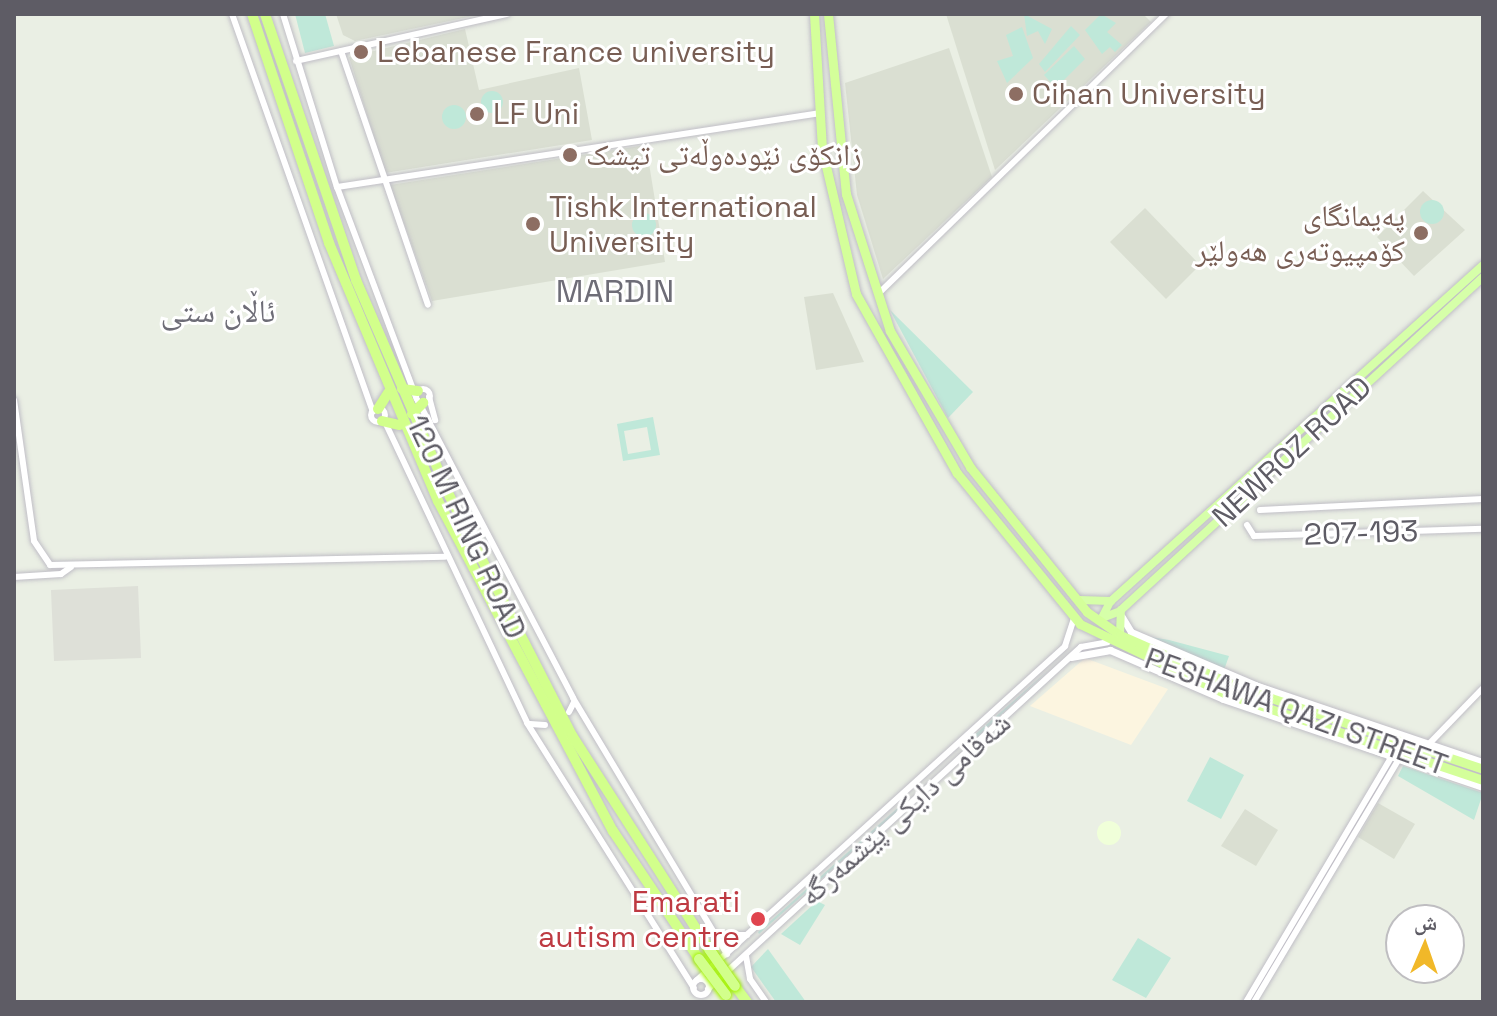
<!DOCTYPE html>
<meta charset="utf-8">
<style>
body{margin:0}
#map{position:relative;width:1497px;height:1016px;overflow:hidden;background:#eaefe4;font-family:"Space Grotesk","Noto Naskh Arabic",sans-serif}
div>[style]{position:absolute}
.commercial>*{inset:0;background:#f0ffd9}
.round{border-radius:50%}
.industrial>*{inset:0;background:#dee0d8}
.education>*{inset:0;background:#dadfd2}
.medical>*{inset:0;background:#fcf5e0}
.green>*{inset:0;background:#bfe8d9}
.roads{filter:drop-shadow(0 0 2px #c0bec6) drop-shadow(0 0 2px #c0bec6)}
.tertiary>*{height:6px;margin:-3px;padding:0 3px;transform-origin:3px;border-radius:3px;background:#fff}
.tertiary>.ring{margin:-3px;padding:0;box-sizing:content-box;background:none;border:6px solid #fff;border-radius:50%}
.secondary>*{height:7px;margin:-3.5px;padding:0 3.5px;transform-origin:3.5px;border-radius:3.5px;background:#fff}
.primary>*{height:8px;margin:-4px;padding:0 4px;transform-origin:4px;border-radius:4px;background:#d6ffa9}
.trunk>*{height:9px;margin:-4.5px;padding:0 4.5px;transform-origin:4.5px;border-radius:4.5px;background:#d4ff9a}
.motorway>*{height:10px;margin:-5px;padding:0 5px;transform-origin:5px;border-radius:5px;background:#d2ff8b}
.bridges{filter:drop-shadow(0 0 2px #a3f300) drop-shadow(0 0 2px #a3f300)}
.motorway-bridge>*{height:10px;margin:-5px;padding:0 5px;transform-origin:5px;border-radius:5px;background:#d2ff8b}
.dots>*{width:22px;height:22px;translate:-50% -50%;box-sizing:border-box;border:4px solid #fff;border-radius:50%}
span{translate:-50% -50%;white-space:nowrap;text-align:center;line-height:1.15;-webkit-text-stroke:6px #fff;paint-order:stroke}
.education-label{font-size:30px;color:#785e54}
.left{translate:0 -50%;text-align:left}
.right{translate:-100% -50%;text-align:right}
.street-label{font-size:30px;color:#5e5c65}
.health-label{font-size:30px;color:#be3a42}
.neighbourhood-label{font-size:32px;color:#6e6d77}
.frame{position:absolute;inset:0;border:16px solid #5e5c65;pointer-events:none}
.north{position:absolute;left:1385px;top:904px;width:80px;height:80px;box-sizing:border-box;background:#fff;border:2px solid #bfbec1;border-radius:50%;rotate:2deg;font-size:22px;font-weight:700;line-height:32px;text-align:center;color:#5e5c65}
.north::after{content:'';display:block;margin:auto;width:28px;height:36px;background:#f1b829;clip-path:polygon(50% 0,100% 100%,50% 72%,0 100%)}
</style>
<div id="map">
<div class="commercial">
<div class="round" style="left:1097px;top:821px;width:24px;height:24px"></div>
</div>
<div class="industrial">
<div style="clip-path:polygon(138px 586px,141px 658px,54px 661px,51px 590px)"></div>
</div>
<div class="education">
<div style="clip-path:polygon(336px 14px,482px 14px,355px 41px,343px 35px)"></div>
<div style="clip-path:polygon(946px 14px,1143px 14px,1151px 22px,995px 170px)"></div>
<div style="clip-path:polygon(465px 29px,479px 90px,579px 68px,592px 140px,385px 173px,349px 57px)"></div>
<div style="clip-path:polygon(949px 48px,992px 177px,883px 279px,857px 195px,845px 83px)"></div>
<div style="clip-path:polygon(646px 145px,665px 262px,432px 301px,390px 185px)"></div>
<div style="clip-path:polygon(1423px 191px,1465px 230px,1414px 276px,1377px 237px)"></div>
<div style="clip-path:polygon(1145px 208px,1200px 265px,1166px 299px,1110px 242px)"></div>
<div style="clip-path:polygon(833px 293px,864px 362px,816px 370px,804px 297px)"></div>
<div style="clip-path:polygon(1378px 803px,1415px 824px,1394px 859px,1358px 837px)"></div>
<div style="clip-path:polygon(1245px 809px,1278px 830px,1256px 866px,1221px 846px)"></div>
</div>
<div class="medical">
<div style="clip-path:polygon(1085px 658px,1168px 689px,1131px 745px,1030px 706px)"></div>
</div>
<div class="green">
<div style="clip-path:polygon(295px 14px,325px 14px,334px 46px,305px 53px)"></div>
<div style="clip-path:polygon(1024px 14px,1052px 29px,1045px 44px,1038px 31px,1027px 36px)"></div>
<div style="clip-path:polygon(1101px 14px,1116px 23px,1107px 32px,1122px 45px,1115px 52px,1110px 47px,1102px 54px,1085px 30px)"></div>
<div style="clip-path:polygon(1071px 26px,1080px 35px,1045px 72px,1039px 64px)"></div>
<div style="clip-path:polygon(1022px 27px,1033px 58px,1007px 83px,997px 61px,1013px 56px,1006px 35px)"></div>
<div style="clip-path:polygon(1074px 46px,1085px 59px,1056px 88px,1044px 75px)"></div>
<div class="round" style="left:481px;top:91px;width:22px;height:22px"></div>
<div class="round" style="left:442px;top:105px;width:24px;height:24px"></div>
<div class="round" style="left:1420px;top:200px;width:24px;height:24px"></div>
<div class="round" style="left:632px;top:213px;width:24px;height:24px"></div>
<div style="clip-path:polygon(890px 310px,973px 392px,948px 418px,891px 312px)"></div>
<div style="clip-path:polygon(evenodd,653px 417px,660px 455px,623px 461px,617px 424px,653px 417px,647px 427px,651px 450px,628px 454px,624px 431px,647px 427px)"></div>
<div style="clip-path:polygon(1151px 637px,1169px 640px,1229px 656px,1224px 670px)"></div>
<div style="clip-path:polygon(1051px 668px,973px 741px,964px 748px,971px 738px)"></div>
<div style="clip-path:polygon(1210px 757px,1244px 775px,1221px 819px,1187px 801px)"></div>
<div style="clip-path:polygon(1403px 766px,1483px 793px,1474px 820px,1398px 776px)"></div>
<div style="clip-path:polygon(901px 805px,897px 812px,759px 934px,758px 932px)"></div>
<div style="clip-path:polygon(817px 901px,825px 905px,800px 945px,781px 934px)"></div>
<div style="clip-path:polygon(1138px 938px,1171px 958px,1146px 998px,1112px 980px)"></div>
<div style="clip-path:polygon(768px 949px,806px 1002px,776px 1002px,751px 967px)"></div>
</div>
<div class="roads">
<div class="tertiary">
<div style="left:232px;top:14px;width:422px;rotate:70.5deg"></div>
<div style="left:283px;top:14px;width:181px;rotate:72.7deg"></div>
<div style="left:337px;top:187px;width:224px;rotate:69.4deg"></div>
<div style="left:341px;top:51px;width:268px;rotate:71.1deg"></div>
<div style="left:296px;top:61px;width:216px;rotate:-12.6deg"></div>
<div style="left:337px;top:187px;width:488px;rotate:-8.7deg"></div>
<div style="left:878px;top:294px;width:402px;rotate:-44.2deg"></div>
<div class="ring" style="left:416px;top:389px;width:8px;height:8px"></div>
<div style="left:429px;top:397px;width:24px;rotate:75deg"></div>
<div style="left:14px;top:400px;width:142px;rotate:81.9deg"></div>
<div style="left:34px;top:541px;width:29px;rotate:56deg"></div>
<div style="left:50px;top:565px;width:395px;rotate:-1.2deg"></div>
<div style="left:418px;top:401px;width:335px;rotate:62.4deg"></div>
<div style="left:573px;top:698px;width:299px;rotate:59deg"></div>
<div class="ring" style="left:371px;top:408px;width:8px;height:8px"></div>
<div style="left:385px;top:422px;width:333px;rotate:64.7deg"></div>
<div style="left:527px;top:723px;width:313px;rotate:57.8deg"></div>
<div style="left:1260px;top:510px;width:223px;rotate:-2.8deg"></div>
<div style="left:1247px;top:525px;width:13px;rotate:58deg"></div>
<div style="left:1254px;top:536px;width:229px;rotate:-1.8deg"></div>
<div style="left:14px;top:577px;width:47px;rotate:-3.7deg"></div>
<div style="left:61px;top:574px;width:12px;rotate:-35deg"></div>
<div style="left:569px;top:712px;width:11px;rotate:-63deg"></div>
<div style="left:530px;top:724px;width:15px;rotate:4deg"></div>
<div style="left:1429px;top:744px;width:78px;rotate:-46deg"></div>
<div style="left:720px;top:935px;width:27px"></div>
<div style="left:746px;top:956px;width:23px;rotate:80deg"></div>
<div style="left:750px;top:979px;width:28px;rotate:55deg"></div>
<div class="ring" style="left:693px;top:979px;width:10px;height:10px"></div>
<div style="left:697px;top:980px;width:497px;rotate:-42.2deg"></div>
<div style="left:1065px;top:646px;width:28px;rotate:-72deg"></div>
<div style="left:708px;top:989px;width:506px;rotate:-42.52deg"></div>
<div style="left:1081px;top:647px;width:27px;rotate:-10deg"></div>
<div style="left:1246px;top:1002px;width:286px;rotate:-59.3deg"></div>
<div style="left:1254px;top:1002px;width:283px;rotate:-59.2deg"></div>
</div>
<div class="secondary">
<div style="left:1122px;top:617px;width:17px;rotate:59deg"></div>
<div style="left:1131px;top:632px;width:135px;rotate:23.1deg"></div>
<div style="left:1255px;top:685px;width:241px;rotate:18.7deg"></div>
<div style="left:1071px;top:657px;width:40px;rotate:-10deg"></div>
<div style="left:1110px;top:650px;width:123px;rotate:23.4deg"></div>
<div style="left:1223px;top:699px;width:274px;rotate:18.7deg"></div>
</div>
<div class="primary">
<div style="left:1079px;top:600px;width:32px;rotate:2deg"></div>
<div style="left:1111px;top:601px;width:501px;rotate:-42.09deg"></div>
<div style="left:1110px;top:602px;width:18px;rotate:117deg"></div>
<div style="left:1102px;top:618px;width:17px;rotate:-21deg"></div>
<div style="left:1120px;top:635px;width:25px;rotate:-88deg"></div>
<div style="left:1121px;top:610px;width:492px;rotate:-42.6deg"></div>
</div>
<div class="trunk">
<div style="left:814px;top:14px;width:135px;rotate:86.6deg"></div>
<div style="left:822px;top:149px;width:149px;rotate:76.8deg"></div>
<div style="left:856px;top:294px;width:206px;rotate:60.6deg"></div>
<div style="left:957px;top:473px;width:195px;rotate:50.8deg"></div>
<div style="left:1080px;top:624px;width:162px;rotate:25.6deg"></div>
<div style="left:1226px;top:694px;width:271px;rotate:18.5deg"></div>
<div style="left:828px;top:14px;width:181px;rotate:84.3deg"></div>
<div style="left:846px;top:194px;width:144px;rotate:72.2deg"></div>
<div style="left:890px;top:331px;width:158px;rotate:59.5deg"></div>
<div style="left:970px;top:467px;width:186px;rotate:51.1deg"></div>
<div style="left:1087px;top:612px;width:40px;rotate:34.9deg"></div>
<div style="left:1120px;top:635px;width:132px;rotate:23.7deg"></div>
<div style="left:1241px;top:688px;width:255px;rotate:18.5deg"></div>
</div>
<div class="motorway">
<div style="left:252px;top:14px;width:242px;rotate:71.4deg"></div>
<div style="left:329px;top:243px;width:280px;rotate:67.1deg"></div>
<div style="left:438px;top:501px;width:374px;rotate:62.1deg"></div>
<div style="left:613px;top:831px;width:154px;rotate:56.1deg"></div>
<div style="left:265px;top:14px;width:281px;rotate:71.1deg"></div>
<div style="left:356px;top:280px;width:236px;rotate:66.6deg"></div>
<div style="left:450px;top:497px;width:270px;rotate:62.9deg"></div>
<div style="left:573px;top:737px;width:252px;rotate:57.3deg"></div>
<div style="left:402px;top:389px;width:16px;rotate:7deg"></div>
<div style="left:378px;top:409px;width:19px;rotate:-58deg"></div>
<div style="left:412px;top:414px;width:16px;rotate:-45deg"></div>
<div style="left:382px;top:421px;width:18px;rotate:13deg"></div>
<div style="left:735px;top:986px;width:20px;rotate:53deg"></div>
</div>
</div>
<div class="bridges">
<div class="motorway-bridge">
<div style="left:709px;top:949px;width:45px;rotate:54.9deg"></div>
<div style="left:699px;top:959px;width:45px;rotate:53.1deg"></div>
</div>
</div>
<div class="dots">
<div style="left:361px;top:52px;background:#8d6e63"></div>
<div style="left:1016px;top:94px;background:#8d6e63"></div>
<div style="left:477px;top:114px;background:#8d6e63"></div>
<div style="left:570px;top:155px;background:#8d6e63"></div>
<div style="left:533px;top:224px;background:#8d6e63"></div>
<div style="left:1421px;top:233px;background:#8d6e63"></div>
<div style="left:758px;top:919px;background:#e0444e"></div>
</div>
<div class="education-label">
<span class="left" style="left:377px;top:52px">Lebanese France university</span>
<span class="left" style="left:1032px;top:94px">Cihan University</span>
<span class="left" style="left:493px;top:114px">LF Uni</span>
<span class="left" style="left:586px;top:155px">زانکۆی نێودەوڵەتی تیشک</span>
<span class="left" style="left:549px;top:224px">Tishk International<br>University</span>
<span class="right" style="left:1405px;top:233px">پەیمانگای<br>کۆمپیوتەری هەولێر</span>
</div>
<div class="street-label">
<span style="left:1292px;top:452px;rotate:-43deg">NEWROZ ROAD</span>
<span style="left:466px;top:527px;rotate:65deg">120 M RING ROAD</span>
<span style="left:1361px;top:533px;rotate:-2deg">207-193</span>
<span style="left:1296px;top:712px;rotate:20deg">PESHAWA QAZI STREET</span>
<span style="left:905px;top:809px;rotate:-42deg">شەقامی دایکی پێشمەرگە</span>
</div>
<div class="health-label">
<span class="right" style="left:740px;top:919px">Emarati<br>autism centre</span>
</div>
<div class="neighbourhood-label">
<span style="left:615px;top:291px">MARDIN</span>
<span style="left:218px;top:311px">ئاڵان ستی</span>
</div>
<div class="frame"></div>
<div class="north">ش</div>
</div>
